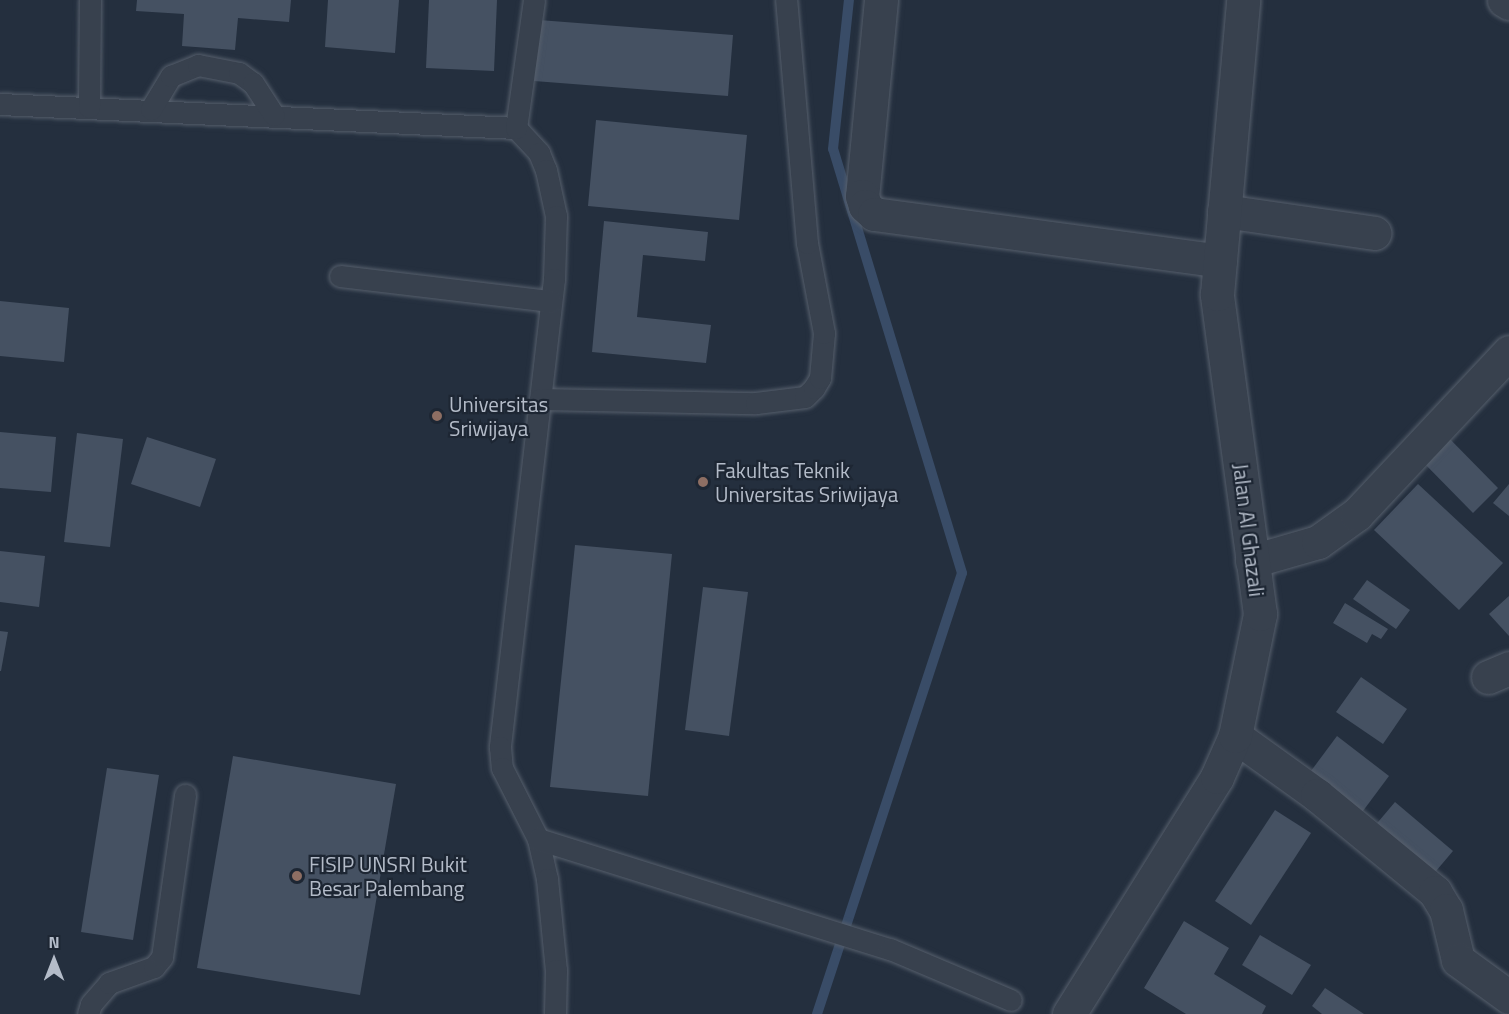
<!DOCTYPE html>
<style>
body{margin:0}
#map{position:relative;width:1509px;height:1014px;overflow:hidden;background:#242f3e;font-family:"Titillium Web",sans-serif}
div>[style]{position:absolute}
.stream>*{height:10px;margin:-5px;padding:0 5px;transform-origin:5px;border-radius:5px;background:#394c67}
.building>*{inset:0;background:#455162}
.roads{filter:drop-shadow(0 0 2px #565f6c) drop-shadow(0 0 2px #565f6c)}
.service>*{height:21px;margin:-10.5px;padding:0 10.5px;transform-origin:10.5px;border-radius:10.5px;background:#38414e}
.minor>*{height:33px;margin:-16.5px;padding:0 16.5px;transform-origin:16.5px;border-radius:16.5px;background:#38414e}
.dots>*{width:16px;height:16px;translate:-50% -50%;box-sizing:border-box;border:3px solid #1d2633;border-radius:50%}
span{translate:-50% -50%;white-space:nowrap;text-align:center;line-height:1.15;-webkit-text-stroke:4.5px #1d2633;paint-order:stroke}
.poi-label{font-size:21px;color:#b4bcc9}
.left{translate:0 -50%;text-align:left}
.street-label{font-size:21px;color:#b4bcc9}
.north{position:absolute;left:24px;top:930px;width:60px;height:60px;-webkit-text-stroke:4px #1d2633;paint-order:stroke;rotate:0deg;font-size:16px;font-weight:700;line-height:24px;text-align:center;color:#b4bcc9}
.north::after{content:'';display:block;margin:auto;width:21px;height:27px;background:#b4bcc9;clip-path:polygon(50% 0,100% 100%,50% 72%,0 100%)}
</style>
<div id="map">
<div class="stream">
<div style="left:817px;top:1014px;width:464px;rotate:-71.8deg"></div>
<div style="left:962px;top:573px;width:443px;rotate:-106.9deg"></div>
<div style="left:833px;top:149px;width:150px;rotate:-83.9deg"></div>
</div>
<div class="building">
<div style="clip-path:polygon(137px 0,291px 0,289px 22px,238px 18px,235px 50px,182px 46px,184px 14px,136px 11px)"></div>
<div style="clip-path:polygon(328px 0,399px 0,395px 53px,325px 47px)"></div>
<div style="clip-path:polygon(429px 0,497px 0,494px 71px,426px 68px)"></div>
<div style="clip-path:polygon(539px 20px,733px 35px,728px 96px,534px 81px)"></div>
<div style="clip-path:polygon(596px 120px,747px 135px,739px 220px,588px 206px)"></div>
<div style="clip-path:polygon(604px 221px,708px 232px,705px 261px,643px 255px,637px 317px,711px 325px,706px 363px,592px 352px)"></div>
<div style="clip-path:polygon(0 301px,69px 308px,64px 362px,0 356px)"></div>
<div style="clip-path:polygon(0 432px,56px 437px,51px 492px,0 488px)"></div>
<div style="clip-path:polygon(77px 433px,123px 439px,110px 547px,64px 542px)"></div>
<div style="clip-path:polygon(1445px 434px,1498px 488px,1473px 513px,1420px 459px)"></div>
<div style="clip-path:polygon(147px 437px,216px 459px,200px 507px,131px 484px)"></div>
<div style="clip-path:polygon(1418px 484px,1503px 563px,1459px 610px,1374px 530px)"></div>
<div style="clip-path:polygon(1509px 484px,1509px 516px,1493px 503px)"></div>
<div style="clip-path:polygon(575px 545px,672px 554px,648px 796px,550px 787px)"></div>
<div style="clip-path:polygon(0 551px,45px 556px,39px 607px,0 602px)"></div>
<div style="clip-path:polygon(1367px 580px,1410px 610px,1396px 629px,1353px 599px)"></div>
<div style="clip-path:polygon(703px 587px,748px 592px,729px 736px,685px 730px)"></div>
<div style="clip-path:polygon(1509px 596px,1509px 636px,1489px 614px)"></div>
<div style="clip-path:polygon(1345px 603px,1388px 629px,1381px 639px,1372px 634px,1367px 643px,1333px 623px)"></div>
<div style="clip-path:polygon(0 631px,8px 632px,1px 671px,0 671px)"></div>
<div style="clip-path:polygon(1361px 677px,1407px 709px,1383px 744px,1336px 712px)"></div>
<div style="clip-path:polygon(1337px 736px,1389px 776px,1360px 815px,1308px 775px)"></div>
<div style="clip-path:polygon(233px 756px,396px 784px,360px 995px,197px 968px)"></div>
<div style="clip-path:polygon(107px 768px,159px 775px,133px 940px,81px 932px)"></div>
<div style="clip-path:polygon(1395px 802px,1453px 851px,1431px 877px,1373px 828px)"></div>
<div style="clip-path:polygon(1275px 810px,1311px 833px,1251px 925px,1215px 901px)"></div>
<div style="clip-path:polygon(1184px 921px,1229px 948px,1214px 974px,1266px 1006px,1262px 1014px,1186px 1014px,1144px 988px)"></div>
<div style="clip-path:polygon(1260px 935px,1311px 965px,1292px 995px,1242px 965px)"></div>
<div style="clip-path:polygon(1325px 988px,1364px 1014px,1322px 1014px,1312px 1006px)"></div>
</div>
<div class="roads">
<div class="service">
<div style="left:0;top:104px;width:517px;rotate:2.66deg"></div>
<div style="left:516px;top:128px;width:34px;rotate:47deg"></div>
<div style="left:539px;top:153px;width:18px;rotate:68deg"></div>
<div style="left:546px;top:170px;width:47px;rotate:77.7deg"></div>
<div style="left:556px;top:216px;width:63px;rotate:91.8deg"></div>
<div style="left:554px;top:279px;width:471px;rotate:96.6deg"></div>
<div style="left:500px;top:747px;width:21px;rotate:85deg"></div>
<div style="left:502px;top:768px;width:80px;rotate:63.1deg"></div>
<div style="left:538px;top:839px;width:41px;rotate:77.3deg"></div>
<div style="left:547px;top:879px;width:91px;rotate:84.4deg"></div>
<div style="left:556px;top:970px;width:44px;rotate:91.3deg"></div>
<div style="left:89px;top:107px;width:107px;rotate:-89.5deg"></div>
<div style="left:151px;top:109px;width:39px;rotate:-59deg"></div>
<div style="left:171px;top:76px;width:29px;rotate:-22deg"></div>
<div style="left:198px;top:65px;width:42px;rotate:11deg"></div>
<div style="left:239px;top:73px;width:17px;rotate:36deg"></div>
<div style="left:253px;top:83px;width:38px;rotate:57deg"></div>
<div style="left:516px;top:128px;width:129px;rotate:-82deg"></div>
<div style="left:340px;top:276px;width:212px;rotate:6.8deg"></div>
<div style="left:540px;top:399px;width:216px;rotate:1.1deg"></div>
<div style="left:756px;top:403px;width:49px;rotate:-7deg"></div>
<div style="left:805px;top:397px;width:13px;rotate:-45deg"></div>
<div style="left:814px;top:388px;width:12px;rotate:-59deg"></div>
<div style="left:820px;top:378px;width:45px;rotate:-84.9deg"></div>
<div style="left:824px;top:333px;width:92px;rotate:-100.7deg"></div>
<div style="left:807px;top:243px;width:244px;rotate:-94.9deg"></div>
<div style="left:538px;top:839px;width:369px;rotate:17.4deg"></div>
<div style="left:890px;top:949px;width:131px;rotate:22.9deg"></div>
<div style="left:88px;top:1014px;width:10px;rotate:-73deg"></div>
<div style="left:91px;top:1004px;width:28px;rotate:-49deg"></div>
<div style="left:109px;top:983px;width:48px;rotate:-19.6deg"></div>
<div style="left:154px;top:967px;width:13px;rotate:-51deg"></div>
<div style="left:162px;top:957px;width:164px;rotate:-81.9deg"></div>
</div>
<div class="minor">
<div style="left:881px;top:0;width:197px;rotate:95.5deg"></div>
<div style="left:862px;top:196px;width:10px;rotate:73deg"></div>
<div style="left:865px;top:206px;width:12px;rotate:42deg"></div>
<div style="left:874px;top:214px;width:349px;rotate:7.7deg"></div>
<div style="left:1504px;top:0;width:6px;rotate:31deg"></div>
<div style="left:1224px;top:211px;width:152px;rotate:8.3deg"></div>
<div style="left:1252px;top:561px;width:69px;rotate:-16.1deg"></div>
<div style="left:1318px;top:542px;width:48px;rotate:-35.7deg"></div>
<div style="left:1357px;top:514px;width:222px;rotate:-46.8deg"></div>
<div style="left:1488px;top:677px;width:23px;rotate:-23deg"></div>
<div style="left:1235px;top:736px;width:101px;rotate:35.7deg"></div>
<div style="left:1317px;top:795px;width:153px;rotate:39.4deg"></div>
<div style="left:1435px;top:892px;width:21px;rotate:59deg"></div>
<div style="left:1446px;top:910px;width:51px;rotate:76.5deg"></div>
<div style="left:1458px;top:960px;width:63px;rotate:36deg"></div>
<div style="left:1069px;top:1014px;width:279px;rotate:-58deg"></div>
<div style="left:1217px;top:777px;width:45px;rotate:-66.3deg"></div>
<div style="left:1235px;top:736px;width:125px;rotate:-78.4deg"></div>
<div style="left:1260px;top:614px;width:323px;rotate:-97.7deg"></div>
<div style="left:1217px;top:294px;width:295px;rotate:-84.9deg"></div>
</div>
</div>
<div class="dots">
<div style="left:437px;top:416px;background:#8d6e63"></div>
<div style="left:703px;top:482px;background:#8d6e63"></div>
<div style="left:297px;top:876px;background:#8d6e63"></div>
</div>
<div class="poi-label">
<span class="left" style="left:449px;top:416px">Universitas<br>Sriwijaya</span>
<span class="left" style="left:715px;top:482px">Fakultas Teknik<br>Universitas Sriwijaya</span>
<span class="left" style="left:309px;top:876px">FISIP UNSRI Bukit<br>Besar Palembang</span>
</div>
<div class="street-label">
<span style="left:1249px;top:530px;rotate:83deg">Jalan Al Ghazali</span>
</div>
<div class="north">N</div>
</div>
